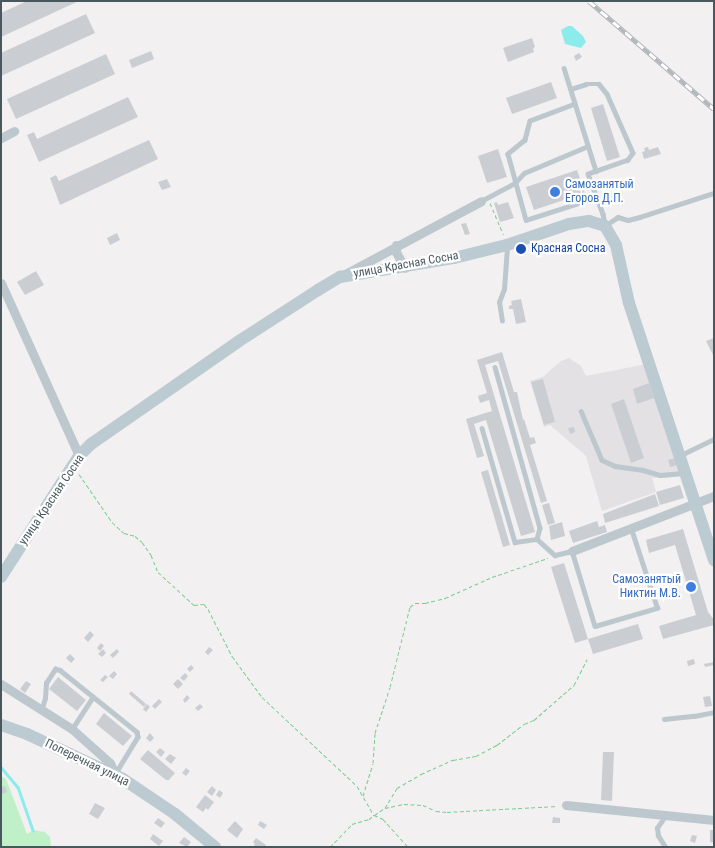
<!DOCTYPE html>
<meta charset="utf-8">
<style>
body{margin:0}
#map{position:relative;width:715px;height:848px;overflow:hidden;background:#f2f0f1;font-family:"Roboto Condensed",sans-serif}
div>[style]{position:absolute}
.education>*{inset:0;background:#e3e1e3}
.green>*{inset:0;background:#bff0c7}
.water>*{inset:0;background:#8ceceb}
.stream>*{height:2.5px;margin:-1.25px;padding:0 1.25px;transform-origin:1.25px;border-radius:1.25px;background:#8ceceb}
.building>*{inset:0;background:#caced3}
.path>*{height:1px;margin-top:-0.5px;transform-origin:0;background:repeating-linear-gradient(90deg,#77ce8f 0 4px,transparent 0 6.5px)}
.lane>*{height:4.5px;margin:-2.25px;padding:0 2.25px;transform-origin:2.25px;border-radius:2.25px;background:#bcc8cd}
.street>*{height:9px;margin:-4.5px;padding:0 4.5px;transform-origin:4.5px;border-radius:4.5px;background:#bcc8cd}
.secondary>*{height:12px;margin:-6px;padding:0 6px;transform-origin:6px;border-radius:6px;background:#bccbd2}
.rail>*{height:4.5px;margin-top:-2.25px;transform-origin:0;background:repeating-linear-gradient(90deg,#fff 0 8px,#b2b7ba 0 16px);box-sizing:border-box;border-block:1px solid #b2b7ba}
.dots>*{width:14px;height:14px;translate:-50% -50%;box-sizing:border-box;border:2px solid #fff;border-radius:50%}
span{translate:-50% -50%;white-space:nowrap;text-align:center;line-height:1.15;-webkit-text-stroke:4.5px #fff;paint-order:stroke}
.shop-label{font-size:12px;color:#366cbe}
.left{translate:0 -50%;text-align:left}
.right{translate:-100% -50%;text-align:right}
.transit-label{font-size:12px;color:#164399}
.street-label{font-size:12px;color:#48585e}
.frame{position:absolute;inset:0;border:2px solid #48585e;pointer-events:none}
</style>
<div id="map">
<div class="education">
<div style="clip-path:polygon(569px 358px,581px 366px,586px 376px,647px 364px,682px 469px,679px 477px,652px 478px,656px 492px,602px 511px,586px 456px,550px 425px,544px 427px,530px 381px,543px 377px,561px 361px)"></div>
</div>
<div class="green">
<div style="clip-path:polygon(1px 776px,6px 779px,27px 834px,33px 830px,45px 832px,50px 837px,51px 847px,1px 847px)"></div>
</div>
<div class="water">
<div style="clip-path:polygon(568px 26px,572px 26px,583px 36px,586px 42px,581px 48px,565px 44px,561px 30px)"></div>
</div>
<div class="stream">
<div style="left:1px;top:767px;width:26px;rotate:50deg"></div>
<div style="left:18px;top:787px;width:46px;rotate:70.8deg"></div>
</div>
<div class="building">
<div style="clip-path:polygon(27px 1px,79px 1px,1px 37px,1px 13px)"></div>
<div style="clip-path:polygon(86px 14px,95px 33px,1px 76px,1px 53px)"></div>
<div style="clip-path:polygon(532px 38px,535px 47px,533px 48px,534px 52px,508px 62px,503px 48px)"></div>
<div style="clip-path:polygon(151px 51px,154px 59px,132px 68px,129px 60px)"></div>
<div style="clip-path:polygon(579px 53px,582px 57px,576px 61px,574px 56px)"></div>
<div style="clip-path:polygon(106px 54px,115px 74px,16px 119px,7px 99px)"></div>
<div style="clip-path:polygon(551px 82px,557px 98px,512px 114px,506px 98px)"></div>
<div style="clip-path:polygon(128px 97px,138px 117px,39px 162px,27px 135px,34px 132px,37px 139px)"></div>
<div style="clip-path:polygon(603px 104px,620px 157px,607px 161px,591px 108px)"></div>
<div style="clip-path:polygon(149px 140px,158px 159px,60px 205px,50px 178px,56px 175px,59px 181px)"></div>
<div style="clip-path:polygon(648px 147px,649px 150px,658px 147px,661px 154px,644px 159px,642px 152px,645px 151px,644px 148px)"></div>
<div style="clip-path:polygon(498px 149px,507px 177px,487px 183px,478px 156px)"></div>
<div style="clip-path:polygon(577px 170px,585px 193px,534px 210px,526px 187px)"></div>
<div style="clip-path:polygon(167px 179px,171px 187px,162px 190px,158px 182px)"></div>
<div style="clip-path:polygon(497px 202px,498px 205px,508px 202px,514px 218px,500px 222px,494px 203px)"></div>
<div style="clip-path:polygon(466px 223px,470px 234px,465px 235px,461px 224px)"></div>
<div style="clip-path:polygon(117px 233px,120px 240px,110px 245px,107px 238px)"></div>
<div style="clip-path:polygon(36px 271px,44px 285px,25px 295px,17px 282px)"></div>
<div style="clip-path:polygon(521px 299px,526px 322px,516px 324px,513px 309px,509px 309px,509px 306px,512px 305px,511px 301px)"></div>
<div style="clip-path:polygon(714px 338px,714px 357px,706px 341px)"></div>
<div style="clip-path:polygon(502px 352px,514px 392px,517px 392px,523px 420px,524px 419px,530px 438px,534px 437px,536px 443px,530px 445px,547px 501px,541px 503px,498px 361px,485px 365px,535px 532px,521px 536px,486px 420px,474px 424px,484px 456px,477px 458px,466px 419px,492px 411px,489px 400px,480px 403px,478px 396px,487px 393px,477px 360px)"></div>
<div style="clip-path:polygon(543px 379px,555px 422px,544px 425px,531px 382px)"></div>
<div style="clip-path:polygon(649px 383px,654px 398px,637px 404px,633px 389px)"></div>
<div style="clip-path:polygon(624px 399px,644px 458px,631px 463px,611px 404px)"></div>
<div style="clip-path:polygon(574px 427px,575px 432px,570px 434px,568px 428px)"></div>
<div style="clip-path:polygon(675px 458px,678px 465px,670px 467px,668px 460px)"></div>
<div style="clip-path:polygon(488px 470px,510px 545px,503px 547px,481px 472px)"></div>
<div style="clip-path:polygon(680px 485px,684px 498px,660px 505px,656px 492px)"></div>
<div style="clip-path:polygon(655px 494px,659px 506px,605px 523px,603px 514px)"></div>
<div style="clip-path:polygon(549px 503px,555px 523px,548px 525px,542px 505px)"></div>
<div style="clip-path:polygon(597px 521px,599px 527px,605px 525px,607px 532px,573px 543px,569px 531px)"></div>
<div style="clip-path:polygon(562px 522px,565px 536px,551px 540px,549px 526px)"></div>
<div style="clip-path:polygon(683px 529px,708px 612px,714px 620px,714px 625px,663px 639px,659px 626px,696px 615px,675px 545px,649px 553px,646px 540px)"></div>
<div style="clip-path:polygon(564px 563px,588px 639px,575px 643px,551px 567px)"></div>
<div style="clip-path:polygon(638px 624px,643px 639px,593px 654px,588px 639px)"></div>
<div style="clip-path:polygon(90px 631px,94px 635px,88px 642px,84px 638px)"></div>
<div style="clip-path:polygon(101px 643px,104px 646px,100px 651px,97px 648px)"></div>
<div style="clip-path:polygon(209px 647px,213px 650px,208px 655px,205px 652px)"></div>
<div style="clip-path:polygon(103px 649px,106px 653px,102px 657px,98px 654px)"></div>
<div style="clip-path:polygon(117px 649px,119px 652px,113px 658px,110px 655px)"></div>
<div style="clip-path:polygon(70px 654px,75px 659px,71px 663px,66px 658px)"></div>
<div style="clip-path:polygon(694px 659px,695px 664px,688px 666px,687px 661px)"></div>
<div style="clip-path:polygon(714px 662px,714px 665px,705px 667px,704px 664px)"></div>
<div style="clip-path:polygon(191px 665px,194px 668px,190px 672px,187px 669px)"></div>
<div style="clip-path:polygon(114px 671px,117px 674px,113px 679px,109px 676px)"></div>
<div style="clip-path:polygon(185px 673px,188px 676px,184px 681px,180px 678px)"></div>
<div style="clip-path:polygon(105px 675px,108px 677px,103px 682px,100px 680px)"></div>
<div style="clip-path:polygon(58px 677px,86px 700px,77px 711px,49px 689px)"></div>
<div style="clip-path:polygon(178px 679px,183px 684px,178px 689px,173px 684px)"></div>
<div style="clip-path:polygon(26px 681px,31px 684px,25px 693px,20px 689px)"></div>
<div style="clip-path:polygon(131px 691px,146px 704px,144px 707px,129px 694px)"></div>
<div style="clip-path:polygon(187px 695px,190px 698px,185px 703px,183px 700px)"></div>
<div style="clip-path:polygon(710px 696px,712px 706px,705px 707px,703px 697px)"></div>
<div style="clip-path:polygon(159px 699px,162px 702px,155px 709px,152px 706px)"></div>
<div style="clip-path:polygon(147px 704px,150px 707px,146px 712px,143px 709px)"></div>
<div style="clip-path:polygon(200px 704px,203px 707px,198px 711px,195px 708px)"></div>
<div style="clip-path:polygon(104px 713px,132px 736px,123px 746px,96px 724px)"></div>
<div style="clip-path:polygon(150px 733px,154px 738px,150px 742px,146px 738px)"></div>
<div style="clip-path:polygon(160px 748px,165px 752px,161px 757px,156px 752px)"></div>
<div style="clip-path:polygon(148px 750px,175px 773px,169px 780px,166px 780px,140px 759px)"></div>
<div style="clip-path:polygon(603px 752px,614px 752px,612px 801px,601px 800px)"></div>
<div style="clip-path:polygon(170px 754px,176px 758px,171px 764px,165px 759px)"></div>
<div style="clip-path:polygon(186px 768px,190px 771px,186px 776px,182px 773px)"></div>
<div style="clip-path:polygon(5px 786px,7px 792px,2px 794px,1px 787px)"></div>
<div style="clip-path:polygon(212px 786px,216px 790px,212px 796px,207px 792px)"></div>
<div style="clip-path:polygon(219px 790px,223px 793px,220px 798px,216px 795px)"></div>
<div style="clip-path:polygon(205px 795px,214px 802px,208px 810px,206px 808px,203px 812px,196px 807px)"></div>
<div style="clip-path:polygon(95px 803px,105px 808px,98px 819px,89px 814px)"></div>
<div style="clip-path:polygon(553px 817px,560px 818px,560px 823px,552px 823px)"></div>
<div style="clip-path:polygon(158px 818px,165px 823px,161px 828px,154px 823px)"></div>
<div style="clip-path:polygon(235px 821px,243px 829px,237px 838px,227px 830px)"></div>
<div style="clip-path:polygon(260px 821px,267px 825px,264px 829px,258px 825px)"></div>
<div style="clip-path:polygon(710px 830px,714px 830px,714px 843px,710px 842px)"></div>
<div style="clip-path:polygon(153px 834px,163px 841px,159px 846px,150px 839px)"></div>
<div style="clip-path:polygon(692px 835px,697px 836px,695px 843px,690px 841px)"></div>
<div style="clip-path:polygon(184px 837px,191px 842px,187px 847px,179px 843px)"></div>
<div style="clip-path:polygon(256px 838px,266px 845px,265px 847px,253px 847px,255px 844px,253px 842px)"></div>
</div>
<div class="path">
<div style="left:490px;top:203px;width:34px;rotate:67deg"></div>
<div style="left:79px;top:474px;width:58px;rotate:55.5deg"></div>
<div style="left:112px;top:522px;width:16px;rotate:43deg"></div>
<div style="left:124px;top:533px;width:11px;rotate:15deg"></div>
<div style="left:135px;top:536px;width:9px;rotate:41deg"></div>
<div style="left:142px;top:542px;width:16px;rotate:55deg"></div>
<div style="left:151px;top:555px;width:18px;rotate:68deg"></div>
<div style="left:158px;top:572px;width:49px;rotate:42.5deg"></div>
<div style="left:194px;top:605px;width:10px;rotate:-6deg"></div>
<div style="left:204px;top:604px;width:6px;rotate:51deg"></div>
<div style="left:208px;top:609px;width:53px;rotate:62.9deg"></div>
<div style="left:232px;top:656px;width:51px;rotate:53.8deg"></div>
<div style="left:262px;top:697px;width:130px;rotate:43.1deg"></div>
<div style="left:357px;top:786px;width:34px;rotate:60deg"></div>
<div style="left:374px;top:815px;width:10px;rotate:24deg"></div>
<div style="left:383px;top:819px;width:38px;rotate:48deg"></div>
<div style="left:363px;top:796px;width:34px;rotate:-73deg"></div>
<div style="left:373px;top:763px;width:30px;rotate:-86deg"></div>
<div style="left:375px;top:733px;width:48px;rotate:-71.9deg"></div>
<div style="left:390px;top:687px;width:82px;rotate:-76deg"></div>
<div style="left:410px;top:607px;width:6px;rotate:-39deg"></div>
<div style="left:415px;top:603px;width:10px"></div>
<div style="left:425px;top:603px;width:21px;rotate:-14deg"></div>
<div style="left:445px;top:598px;width:51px;rotate:-24.1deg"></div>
<div style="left:492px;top:577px;width:59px;rotate:-18.7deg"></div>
<div style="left:385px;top:808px;width:23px;rotate:-59deg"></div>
<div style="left:397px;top:788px;width:28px;rotate:-30deg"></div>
<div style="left:421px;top:774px;width:35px;rotate:-24deg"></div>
<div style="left:453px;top:760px;width:23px;rotate:-10deg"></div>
<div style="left:476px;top:756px;width:24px;rotate:-28deg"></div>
<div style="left:497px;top:745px;width:34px;rotate:-38deg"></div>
<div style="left:524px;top:724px;width:11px;rotate:-22deg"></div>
<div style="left:534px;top:720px;width:53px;rotate:-41.2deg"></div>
<div style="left:574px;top:685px;width:29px;rotate:-63deg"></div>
<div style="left:330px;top:847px;width:32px;rotate:-46deg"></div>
<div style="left:352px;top:824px;width:18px;rotate:-16deg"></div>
<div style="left:369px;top:819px;width:19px;rotate:-35deg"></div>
<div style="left:385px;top:808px;width:19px;rotate:-12deg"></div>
<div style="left:404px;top:804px;width:19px;rotate:3deg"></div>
<div style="left:423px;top:805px;width:14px;rotate:25deg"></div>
<div style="left:436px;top:811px;width:11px;rotate:5deg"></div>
<div style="left:447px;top:812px;width:110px;rotate:-3.1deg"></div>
</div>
<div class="lane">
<div style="left:564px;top:68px;width:108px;rotate:72.7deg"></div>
<div style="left:571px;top:89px;width:16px;rotate:-18deg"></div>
<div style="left:586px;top:84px;width:13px"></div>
<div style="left:599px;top:84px;width:13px;rotate:51deg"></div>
<div style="left:607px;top:94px;width:64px;rotate:66.2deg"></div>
<div style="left:633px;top:153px;width:9px;rotate:126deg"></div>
<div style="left:628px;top:160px;width:42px;rotate:160.7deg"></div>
<div style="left:588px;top:174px;width:43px;rotate:69.4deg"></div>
<div style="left:603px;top:214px;width:10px;rotate:79deg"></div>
<div style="left:575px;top:104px;width:48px;rotate:159.3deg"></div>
<div style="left:530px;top:121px;width:20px;rotate:105deg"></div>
<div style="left:525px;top:140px;width:22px;rotate:141deg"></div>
<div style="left:508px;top:154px;width:68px;rotate:74.7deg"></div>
<div style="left:526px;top:220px;width:75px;rotate:-17.9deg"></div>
<div style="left:481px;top:201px;width:38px;rotate:-28deg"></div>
<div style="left:515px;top:183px;width:13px;rotate:-48deg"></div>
<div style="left:524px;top:173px;width:69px;rotate:-22.9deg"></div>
<div style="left:606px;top:225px;width:14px;rotate:-34deg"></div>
<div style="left:618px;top:217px;width:10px;rotate:17deg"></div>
<div style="left:628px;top:220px;width:12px;rotate:-14deg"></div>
<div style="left:640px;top:217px;width:78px;rotate:-18deg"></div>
<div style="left:502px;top:321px;width:19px;rotate:-99deg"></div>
<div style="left:499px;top:302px;width:14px;rotate:-69deg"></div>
<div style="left:504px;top:289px;width:42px;rotate:-85.9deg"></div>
<div style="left:495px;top:367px;width:167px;rotate:74.4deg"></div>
<div style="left:540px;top:528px;width:11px;rotate:105deg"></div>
<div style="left:581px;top:411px;width:53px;rotate:66.8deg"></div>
<div style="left:602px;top:460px;width:14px;rotate:25deg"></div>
<div style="left:615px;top:466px;width:28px;rotate:8deg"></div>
<div style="left:643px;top:470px;width:18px;rotate:16deg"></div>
<div style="left:660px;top:475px;width:25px;rotate:-5deg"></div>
<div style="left:482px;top:428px;width:119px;rotate:73.9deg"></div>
<div style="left:515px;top:542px;width:22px;rotate:-8deg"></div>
<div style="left:681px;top:455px;width:37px;rotate:-26deg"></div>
<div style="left:537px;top:539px;width:24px;rotate:42deg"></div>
<div style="left:555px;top:555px;width:17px;rotate:-13deg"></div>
<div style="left:572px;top:551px;width:78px;rotate:73deg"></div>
<div style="left:595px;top:626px;width:65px;rotate:-16.2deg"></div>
<div style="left:657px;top:608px;width:83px;rotate:-108.2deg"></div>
<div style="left:42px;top:708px;width:10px;rotate:-73deg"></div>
<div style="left:45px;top:698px;width:15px;rotate:-86deg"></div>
<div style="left:46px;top:683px;width:17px;rotate:-57deg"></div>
<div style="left:55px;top:669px;width:5px;rotate:11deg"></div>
<div style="left:60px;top:670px;width:99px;rotate:38.8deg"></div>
<div style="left:137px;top:732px;width:5px;rotate:79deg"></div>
<div style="left:138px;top:737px;width:42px;rotate:121.4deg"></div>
<div style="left:664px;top:719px;width:30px;rotate:-6deg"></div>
<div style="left:694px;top:716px;width:20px;rotate:-11deg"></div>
<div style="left:72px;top:729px;width:38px;rotate:-57deg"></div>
<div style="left:665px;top:847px;width:13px;rotate:-122deg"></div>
<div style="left:658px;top:836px;width:8px;rotate:-97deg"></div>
<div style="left:657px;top:828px;width:14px;rotate:-56deg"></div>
</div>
<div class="street">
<div style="left:1px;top:138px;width:15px;rotate:-28deg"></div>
<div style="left:396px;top:245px;width:7px;rotate:90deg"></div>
<div style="left:396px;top:252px;width:18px;rotate:61deg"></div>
<div style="left:347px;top:273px;width:152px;rotate:-28.2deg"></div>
<div style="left:1px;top:283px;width:190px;rotate:65.7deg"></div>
<div style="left:572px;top:551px;width:152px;rotate:-21.2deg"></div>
<div style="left:1px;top:684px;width:84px;rotate:32.4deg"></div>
<div style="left:72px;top:729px;width:51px;rotate:41.8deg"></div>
<div style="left:110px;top:763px;width:12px;rotate:66deg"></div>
<div style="left:566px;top:805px;width:149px;rotate:5.8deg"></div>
</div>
<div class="secondary">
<div style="left:1px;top:577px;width:144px;rotate:-57.2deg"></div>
<div style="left:79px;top:456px;width:17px;rotate:-45deg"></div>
<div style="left:91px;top:444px;width:180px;rotate:-34.8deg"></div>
<div style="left:239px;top:341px;width:94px;rotate:-32.8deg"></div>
<div style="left:318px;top:290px;width:26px;rotate:-31deg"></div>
<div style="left:340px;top:277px;width:116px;rotate:-9.5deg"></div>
<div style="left:454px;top:258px;width:55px;rotate:-13.8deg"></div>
<div style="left:507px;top:245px;width:65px;rotate:-18.7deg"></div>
<div style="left:569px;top:224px;width:20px;rotate:-9deg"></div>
<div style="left:589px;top:221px;width:17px;rotate:17deg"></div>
<div style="left:605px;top:226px;width:22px;rotate:60deg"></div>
<div style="left:616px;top:245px;width:59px;rotate:77.4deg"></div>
<div style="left:629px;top:303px;width:271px;rotate:71.7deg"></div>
<div style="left:1px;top:725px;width:28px;rotate:19deg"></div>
<div style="left:27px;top:734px;width:106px;rotate:25.1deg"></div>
<div style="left:123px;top:779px;width:63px;rotate:33.9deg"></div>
<div style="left:175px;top:814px;width:52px;rotate:39.5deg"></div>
</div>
<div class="rail">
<div style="left:589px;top:1px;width:165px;rotate:40.8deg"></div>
</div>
<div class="dots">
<div style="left:555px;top:192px;background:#3f7fe0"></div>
<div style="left:521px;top:249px;background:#1a4fb4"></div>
<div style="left:691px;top:587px;background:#3f7fe0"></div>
</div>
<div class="shop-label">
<span class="left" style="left:565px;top:192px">Самозанятый<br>Егоров Д.П.</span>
<span class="right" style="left:681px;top:587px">Самозанятый<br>Никтин М.В.</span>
</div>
<div class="transit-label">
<span class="left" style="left:531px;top:249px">Красная Сосна</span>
</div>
<div class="street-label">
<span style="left:406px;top:265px;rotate:-10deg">улица Красная Сосна</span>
<span style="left:52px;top:500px;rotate:-56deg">улица Красная Сосна</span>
<span style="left:87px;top:763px;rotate:26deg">Поперечная улица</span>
</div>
<div class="frame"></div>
</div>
